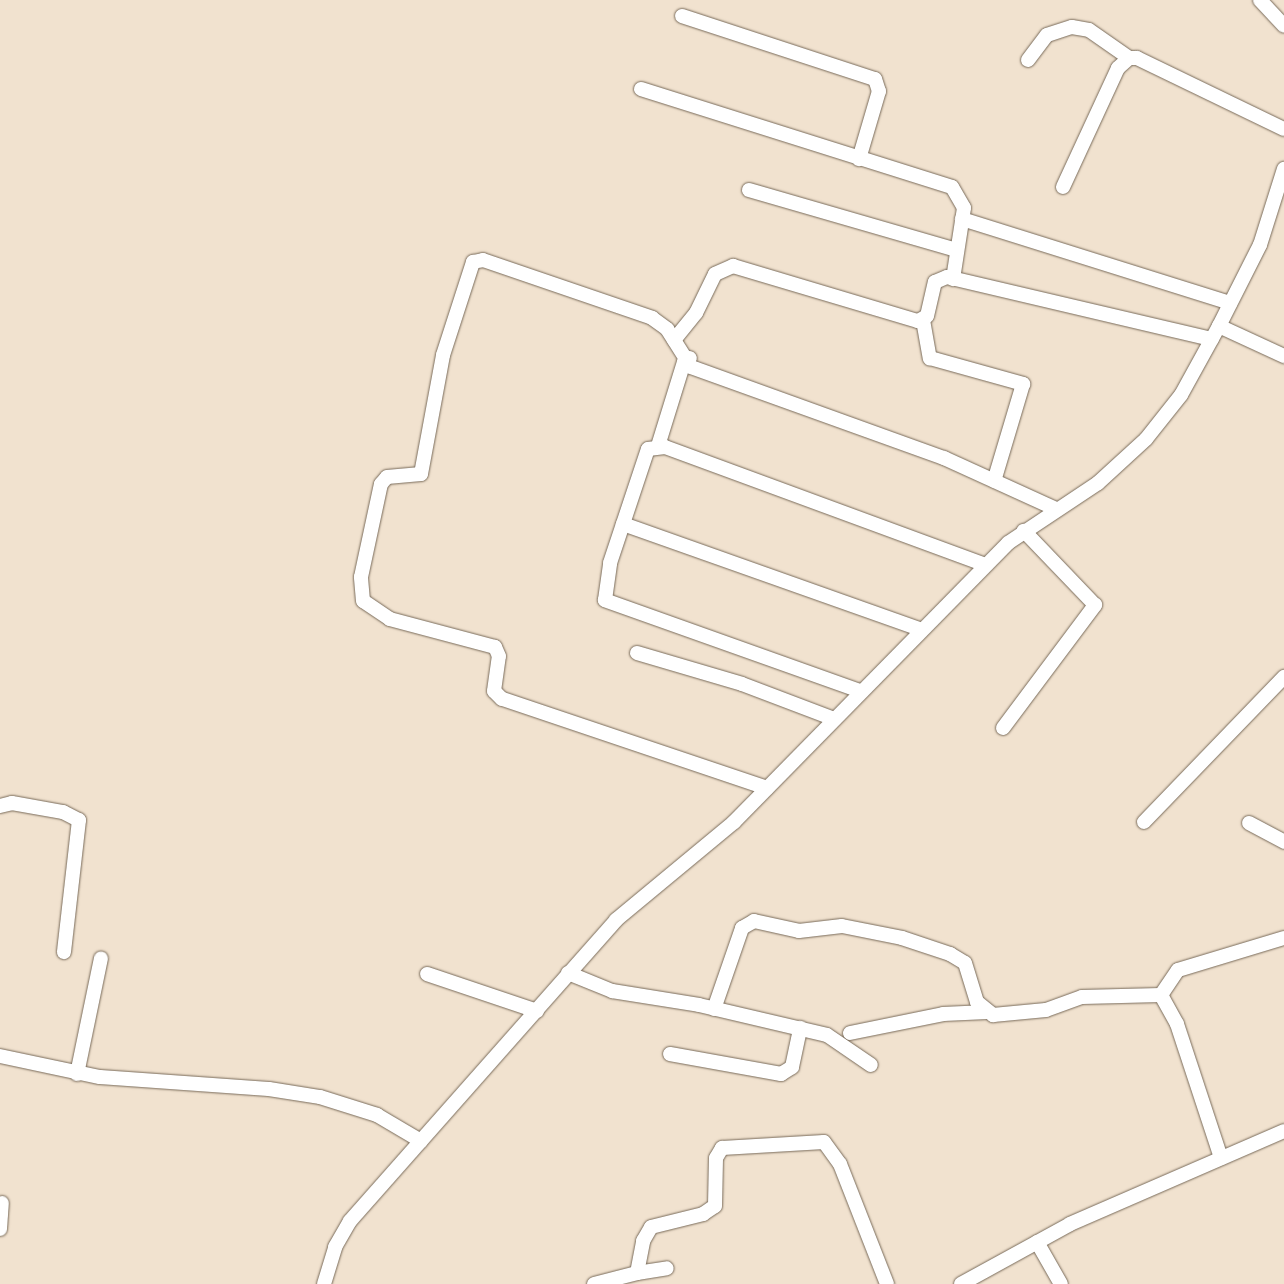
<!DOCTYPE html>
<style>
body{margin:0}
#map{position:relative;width:1284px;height:1284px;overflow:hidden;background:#f1e2cf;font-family:Overpass,sans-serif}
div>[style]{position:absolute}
.roads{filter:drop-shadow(0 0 1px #786a59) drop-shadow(0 0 1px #786a59)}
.minor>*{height:14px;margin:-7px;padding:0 7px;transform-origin:7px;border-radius:7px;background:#fff}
span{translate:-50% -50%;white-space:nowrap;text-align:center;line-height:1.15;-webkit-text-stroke:5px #feefdc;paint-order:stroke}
</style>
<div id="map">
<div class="roads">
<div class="minor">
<div style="left:1260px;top:0;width:35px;rotate:47deg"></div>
<div style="left:682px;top:16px;width:203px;rotate:18.1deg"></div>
<div style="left:875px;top:79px;width:13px;rotate:72deg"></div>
<div style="left:879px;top:91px;width:71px;rotate:106.4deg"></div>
<div style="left:1028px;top:60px;width:31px;rotate:-53deg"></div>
<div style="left:1047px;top:35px;width:26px;rotate:-18deg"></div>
<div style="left:1072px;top:27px;width:17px;rotate:10deg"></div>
<div style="left:1089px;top:30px;width:49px;rotate:35deg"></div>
<div style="left:641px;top:89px;width:326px;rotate:17.5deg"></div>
<div style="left:952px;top:187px;width:24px;rotate:60deg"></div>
<div style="left:964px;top:208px;width:72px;rotate:98.8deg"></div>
<div style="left:1063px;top:187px;width:131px;rotate:-65.2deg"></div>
<div style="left:1118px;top:68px;width:15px;rotate:-42deg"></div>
<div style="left:1129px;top:58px;width:8px"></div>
<div style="left:1137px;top:58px;width:163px;rotate:25.8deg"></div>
<div style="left:749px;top:190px;width:216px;rotate:16.1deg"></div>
<div style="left:962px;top:219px;width:281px;rotate:17.4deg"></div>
<div style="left:923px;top:320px;width:39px;rotate:80deg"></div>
<div style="left:930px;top:358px;width:97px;rotate:15.6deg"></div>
<div style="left:1023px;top:384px;width:101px;rotate:106.6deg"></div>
<div style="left:1219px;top:326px;width:72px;rotate:24.8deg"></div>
<div style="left:674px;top:340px;width:35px;rotate:-51deg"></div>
<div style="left:696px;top:313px;width:43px;rotate:-64deg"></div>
<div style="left:715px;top:274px;width:20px;rotate:-24deg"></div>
<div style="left:733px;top:266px;width:193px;rotate:16.6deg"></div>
<div style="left:918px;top:321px;width:10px;rotate:-29deg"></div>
<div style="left:927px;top:316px;width:35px;rotate:-77deg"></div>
<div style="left:935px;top:282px;width:13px;rotate:-23deg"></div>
<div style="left:947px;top:277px;width:272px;rotate:13.2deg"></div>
<div style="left:658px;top:446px;width:88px;rotate:-72.8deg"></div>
<div style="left:684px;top:362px;width:7px;rotate:-34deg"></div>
<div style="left:623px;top:524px;width:315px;rotate:19.5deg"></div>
<div style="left:637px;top:653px;width:109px;rotate:16.4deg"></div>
<div style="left:742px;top:684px;width:98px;rotate:20.8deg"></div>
<div style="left:860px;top:691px;width:271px;rotate:-160.4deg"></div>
<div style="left:605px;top:600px;width:37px;rotate:-82deg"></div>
<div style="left:610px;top:563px;width:120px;rotate:-71.6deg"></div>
<div style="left:648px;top:449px;width:17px;rotate:-7deg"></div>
<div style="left:665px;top:447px;width:341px;rotate:20.2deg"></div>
<div style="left:1003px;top:728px;width:154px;rotate:-53.2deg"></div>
<div style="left:1095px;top:605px;width:103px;rotate:-133.8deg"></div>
<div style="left:767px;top:788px;width:280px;rotate:-161.4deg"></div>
<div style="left:502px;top:699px;width:11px;rotate:-135deg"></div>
<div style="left:494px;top:691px;width:35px;rotate:-82deg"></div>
<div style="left:499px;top:656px;width:10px;rotate:-114deg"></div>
<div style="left:495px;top:647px;width:109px;rotate:-165.1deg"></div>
<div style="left:390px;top:619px;width:32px;rotate:-146deg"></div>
<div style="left:363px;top:601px;width:24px;rotate:-95deg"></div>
<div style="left:361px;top:577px;width:95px;rotate:-77.9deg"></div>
<div style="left:381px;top:484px;width:9px;rotate:-49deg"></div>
<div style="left:387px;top:477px;width:34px;rotate:-5deg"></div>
<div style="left:421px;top:474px;width:121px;rotate:-79.5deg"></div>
<div style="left:443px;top:355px;width:98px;rotate:-72.1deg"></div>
<div style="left:473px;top:262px;width:10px;rotate:-11deg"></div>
<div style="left:483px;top:260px;width:179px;rotate:18.9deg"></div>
<div style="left:652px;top:318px;width:19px;rotate:36deg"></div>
<div style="left:667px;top:329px;width:45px;rotate:57.7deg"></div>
<div style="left:691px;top:367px;width:269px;rotate:19.8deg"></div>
<div style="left:944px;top:458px;width:123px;rotate:24.5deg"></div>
<div style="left:0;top:806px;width:12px;rotate:-14deg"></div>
<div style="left:12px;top:803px;width:52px;rotate:10deg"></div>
<div style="left:63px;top:812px;width:18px;rotate:27deg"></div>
<div style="left:79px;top:820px;width:133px;rotate:96.5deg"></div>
<div style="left:1144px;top:822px;width:202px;rotate:-46deg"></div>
<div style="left:1249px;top:823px;width:40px;rotate:28deg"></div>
<div style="left:568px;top:973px;width:48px;rotate:22.2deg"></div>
<div style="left:612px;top:991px;width:88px;rotate:9.1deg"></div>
<div style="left:699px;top:1005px;width:131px;rotate:13.2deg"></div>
<div style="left:827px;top:1035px;width:53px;rotate:34.3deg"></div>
<div style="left:427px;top:974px;width:116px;rotate:18.6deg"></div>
<div style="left:1161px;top:995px;width:30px;rotate:-56deg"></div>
<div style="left:1178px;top:970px;width:111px;rotate:-16.8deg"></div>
<div style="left:714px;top:1009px;width:86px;rotate:-70.9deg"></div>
<div style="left:742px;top:928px;width:14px;rotate:-30deg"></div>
<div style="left:754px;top:921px;width:46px;rotate:12.5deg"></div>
<div style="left:799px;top:931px;width:43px;rotate:-6.6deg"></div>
<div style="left:842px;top:926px;width:61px;rotate:11.3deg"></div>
<div style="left:902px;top:938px;width:51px;rotate:18.4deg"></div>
<div style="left:950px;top:954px;width:17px;rotate:31deg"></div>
<div style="left:965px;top:963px;width:41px;rotate:72.9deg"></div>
<div style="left:977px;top:1002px;width:21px;rotate:39deg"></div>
<div style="left:993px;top:1015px;width:53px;rotate:-5.4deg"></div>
<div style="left:1046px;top:1010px;width:38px;rotate:-20deg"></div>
<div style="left:1082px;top:997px;width:79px;rotate:-1.5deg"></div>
<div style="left:1161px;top:995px;width:33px;rotate:61deg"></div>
<div style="left:1177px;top:1024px;width:141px;rotate:71.8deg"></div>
<div style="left:850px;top:1033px;width:95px;rotate:-11.5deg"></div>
<div style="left:943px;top:1014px;width:44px;rotate:-2.6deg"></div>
<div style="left:670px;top:1054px;width:113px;rotate:10.2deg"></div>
<div style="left:781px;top:1074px;width:13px;rotate:-32deg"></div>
<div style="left:792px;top:1067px;width:40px;rotate:-78deg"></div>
<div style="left:0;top:1056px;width:102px;rotate:11.9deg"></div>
<div style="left:100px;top:1077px;width:169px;rotate:4.1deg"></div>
<div style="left:269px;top:1089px;width:52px;rotate:8.9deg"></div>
<div style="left:320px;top:1097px;width:60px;rotate:17.5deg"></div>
<div style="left:377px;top:1115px;width:51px;rotate:30.6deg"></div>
<div style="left:77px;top:1074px;width:118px;rotate:-78.3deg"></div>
<div style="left:0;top:1229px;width:26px;rotate:-86deg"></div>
<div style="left:1037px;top:1242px;width:48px;rotate:60.3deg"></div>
<div style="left:637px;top:1273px;width:30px;rotate:-9deg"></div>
<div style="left:324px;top:1284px;width:39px;rotate:-73deg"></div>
<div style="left:335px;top:1247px;width:30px;rotate:-60deg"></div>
<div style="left:350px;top:1221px;width:402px;rotate:-48.5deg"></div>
<div style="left:616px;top:920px;width:153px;rotate:-39.7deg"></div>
<div style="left:734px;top:822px;width:391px;rotate:-45.5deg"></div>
<div style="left:1008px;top:543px;width:108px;rotate:-33.7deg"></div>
<div style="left:1098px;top:483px;width:65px;rotate:-42.5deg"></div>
<div style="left:1146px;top:439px;width:56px;rotate:-51.5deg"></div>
<div style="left:1181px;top:395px;width:79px;rotate:-61.2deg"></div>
<div style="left:1219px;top:326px;width:91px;rotate:-63.2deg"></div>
<div style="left:1260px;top:245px;width:80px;rotate:-72.5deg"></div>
<div style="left:594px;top:1284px;width:44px;rotate:-14.3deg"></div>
<div style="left:637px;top:1273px;width:33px;rotate:-79deg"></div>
<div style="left:643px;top:1241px;width:16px;rotate:-60deg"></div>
<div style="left:651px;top:1227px;width:54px;rotate:-14deg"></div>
<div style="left:703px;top:1214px;width:14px;rotate:-34deg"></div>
<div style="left:715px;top:1206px;width:48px;rotate:-88.8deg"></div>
<div style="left:716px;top:1158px;width:12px;rotate:-59deg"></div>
<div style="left:722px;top:1148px;width:102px;rotate:-3.4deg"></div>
<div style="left:824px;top:1142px;width:27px;rotate:54deg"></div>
<div style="left:840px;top:1164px;width:129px;rotate:68.6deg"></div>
<div style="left:961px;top:1284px;width:124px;rotate:-28.8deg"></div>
<div style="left:1070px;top:1224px;width:233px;rotate:-23.5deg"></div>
</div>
</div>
</div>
